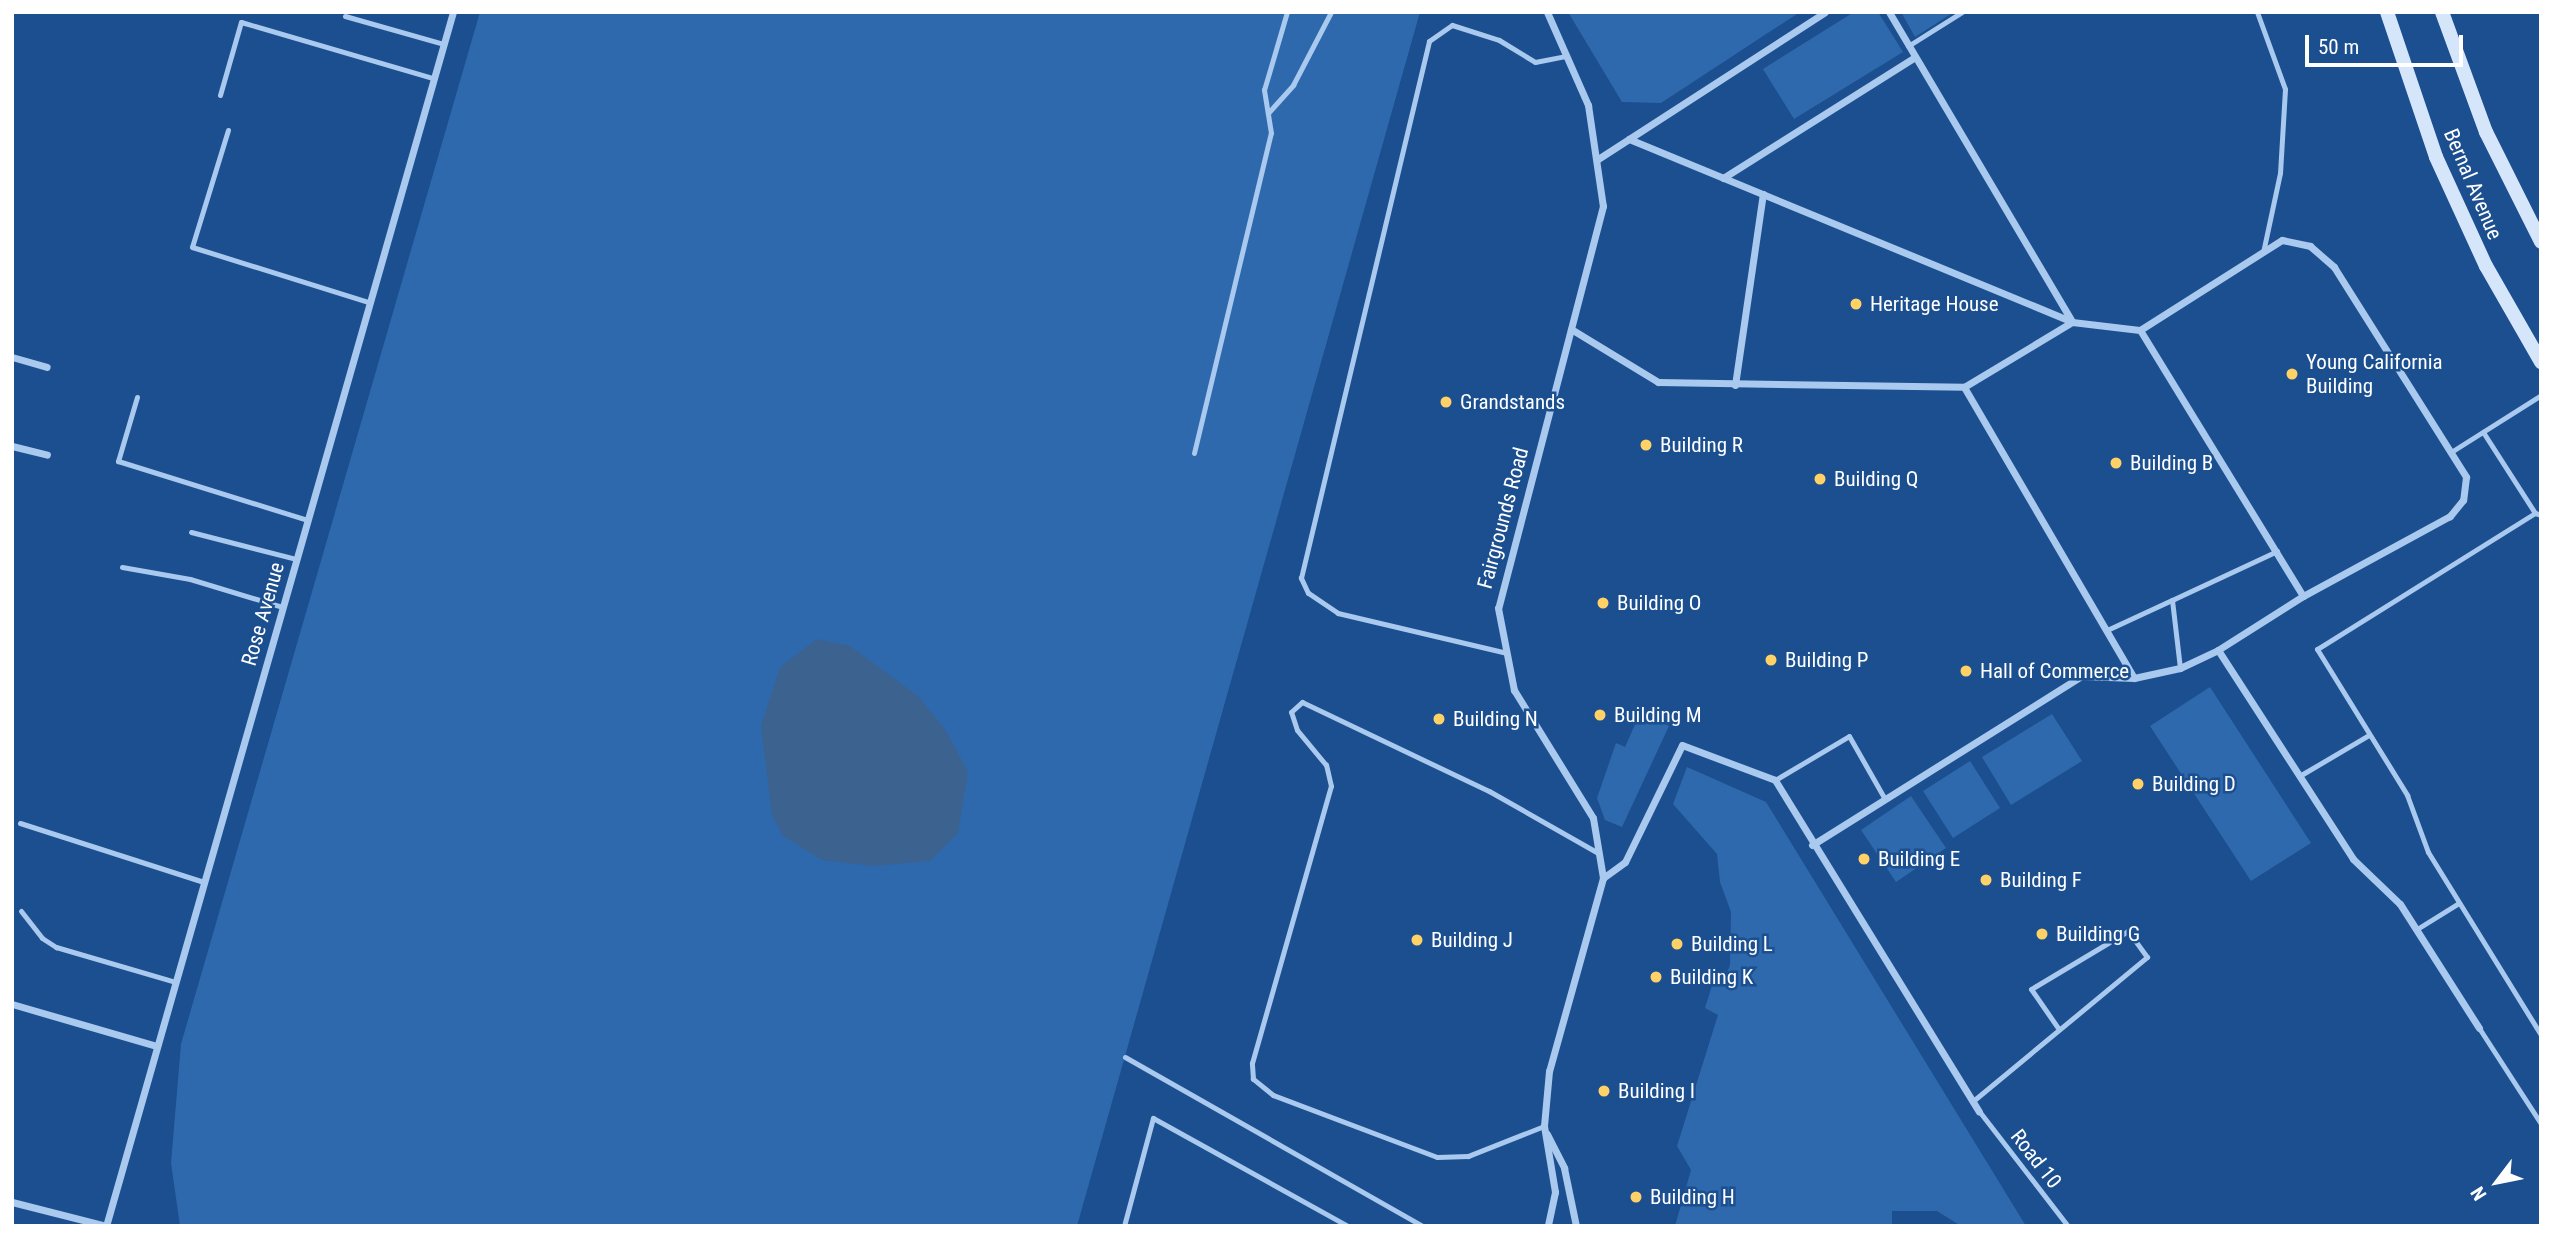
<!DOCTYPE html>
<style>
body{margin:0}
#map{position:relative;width:2553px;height:1238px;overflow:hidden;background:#1b4f8f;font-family:"Roboto Condensed",sans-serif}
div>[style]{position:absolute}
.green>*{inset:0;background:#2e69ad}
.water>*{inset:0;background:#3c6290}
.lane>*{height:5px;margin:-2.5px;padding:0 2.5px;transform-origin:2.5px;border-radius:2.5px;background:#a9c9ee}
.street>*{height:7px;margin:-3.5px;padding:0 3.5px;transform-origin:3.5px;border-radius:3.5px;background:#a9c9ee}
.secondary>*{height:14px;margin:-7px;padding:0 7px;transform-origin:7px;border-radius:7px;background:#d6e6fa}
.dots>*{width:19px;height:19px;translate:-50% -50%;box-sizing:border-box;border:4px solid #1b4f8f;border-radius:50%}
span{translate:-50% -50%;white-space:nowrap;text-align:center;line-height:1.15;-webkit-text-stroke:5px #1b4f8f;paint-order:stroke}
.street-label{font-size:21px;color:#fff}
.poi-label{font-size:21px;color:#fff}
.left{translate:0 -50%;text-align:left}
.frame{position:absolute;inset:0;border:14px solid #fff;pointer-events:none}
.north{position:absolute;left:2462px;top:1147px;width:70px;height:70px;-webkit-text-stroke:5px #1b4f8f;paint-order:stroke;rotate:238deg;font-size:19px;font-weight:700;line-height:28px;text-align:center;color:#fff}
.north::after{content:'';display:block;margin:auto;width:24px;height:32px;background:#fff;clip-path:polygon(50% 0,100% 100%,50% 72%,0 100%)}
.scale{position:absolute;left:2305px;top:35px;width:158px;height:32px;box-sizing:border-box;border:4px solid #fff;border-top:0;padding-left:9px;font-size:21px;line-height:24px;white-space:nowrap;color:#fff;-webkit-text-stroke:5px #1b4f8f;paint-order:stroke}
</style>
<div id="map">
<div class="green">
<div style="clip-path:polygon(480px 12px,1420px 12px,1077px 1226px,180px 1226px,171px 1163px,181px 1044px)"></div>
<div style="clip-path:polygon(1568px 12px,1800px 12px,1661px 103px,1622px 102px)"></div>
<div style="clip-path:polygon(1854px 12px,1878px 12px,1903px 52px,1794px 119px,1763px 69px)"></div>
<div style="clip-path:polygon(1901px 12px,1954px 12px,1915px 37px)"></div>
<div style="clip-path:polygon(2210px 687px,2311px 843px,2251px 881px,2150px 726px)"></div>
<div style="clip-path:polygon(1641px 711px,1669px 726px,1622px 827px,1605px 820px,1597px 798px,1616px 743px,1625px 747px)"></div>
<div style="clip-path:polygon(2052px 714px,2082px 761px,2011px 805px,1982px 757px)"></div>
<div style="clip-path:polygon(1970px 761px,2000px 808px,1953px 838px,1923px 791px)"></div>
<div style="clip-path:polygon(1687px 767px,1766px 802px,2026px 1226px,1961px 1226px,1937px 1211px,1892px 1211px,1892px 1226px,1675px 1226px,1691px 1170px,1677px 1146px,1718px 1015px,1705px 1008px,1714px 979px,1724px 981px,1730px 965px,1731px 912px,1720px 882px,1717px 854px,1673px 804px)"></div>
<div style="clip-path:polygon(1911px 796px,1946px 848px,1896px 882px,1861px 830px)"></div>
</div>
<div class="water">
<div style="clip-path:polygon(817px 639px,850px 646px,918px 696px,945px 729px,968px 772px,958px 833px,930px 861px,873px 866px,822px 860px,783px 836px,772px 815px,761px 726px,780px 667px)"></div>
</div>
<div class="lane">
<div style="left:2257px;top:12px;width:82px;rotate:70deg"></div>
<div style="left:2285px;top:89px;width:84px;rotate:93.4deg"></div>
<div style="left:2280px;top:173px;width:81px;rotate:102.1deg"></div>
<div style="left:345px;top:16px;width:103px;rotate:15.8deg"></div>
<div style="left:1908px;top:46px;width:64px;rotate:-32.2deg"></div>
<div style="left:220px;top:95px;width:76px;rotate:-74deg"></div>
<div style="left:241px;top:22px;width:200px;rotate:16.3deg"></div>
<div style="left:1268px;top:113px;width:38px;rotate:-48deg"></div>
<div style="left:1293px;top:85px;width:82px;rotate:-62.5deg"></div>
<div style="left:228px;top:130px;width:122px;rotate:107.1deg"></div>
<div style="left:192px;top:247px;width:185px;rotate:17.3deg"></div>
<div style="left:137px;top:397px;width:67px;rotate:106.5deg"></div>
<div style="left:118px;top:461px;width:199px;rotate:17.3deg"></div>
<div style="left:2483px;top:432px;width:96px;rotate:57.3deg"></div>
<div style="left:2535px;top:513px;width:6px;rotate:18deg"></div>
<div style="left:2451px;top:452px;width:107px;rotate:-32.3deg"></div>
<div style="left:1194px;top:453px;width:329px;rotate:-76.5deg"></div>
<div style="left:1271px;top:133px;width:44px;rotate:-99.2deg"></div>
<div style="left:1264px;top:90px;width:81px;rotate:-73.6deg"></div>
<div style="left:2535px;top:513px;width:257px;rotate:148deg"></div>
<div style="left:2317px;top:649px;width:172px;rotate:58.3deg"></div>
<div style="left:2407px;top:795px;width:61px;rotate:69.8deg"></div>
<div style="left:2428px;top:852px;width:215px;rotate:58.3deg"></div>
<div style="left:191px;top:532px;width:108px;rotate:14.4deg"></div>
<div style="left:122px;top:567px;width:69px;rotate:10deg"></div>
<div style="left:190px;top:579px;width:97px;rotate:16.8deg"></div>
<div style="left:2107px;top:630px;width:72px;rotate:-24.8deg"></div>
<div style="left:1507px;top:653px;width:174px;rotate:-166.7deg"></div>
<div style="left:1338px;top:613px;width:36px;rotate:-146deg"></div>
<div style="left:1308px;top:593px;width:17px;rotate:-115deg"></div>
<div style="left:1301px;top:578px;width:552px;rotate:-76.59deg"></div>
<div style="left:1429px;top:41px;width:28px;rotate:-35deg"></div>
<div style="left:1452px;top:25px;width:49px;rotate:17.7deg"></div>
<div style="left:1499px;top:40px;width:42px;rotate:31.4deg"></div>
<div style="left:1535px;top:62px;width:32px;rotate:-11deg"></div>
<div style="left:2180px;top:668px;width:68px;rotate:-96.7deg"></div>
<div style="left:2172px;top:600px;width:116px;rotate:-25deg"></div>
<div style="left:2301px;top:775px;width:79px;rotate:-30.5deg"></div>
<div style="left:1775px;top:780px;width:86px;rotate:-30.7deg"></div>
<div style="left:1849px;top:736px;width:73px;rotate:60.3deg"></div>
<div style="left:20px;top:823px;width:193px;rotate:17.8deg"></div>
<div style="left:21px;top:911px;width:34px;rotate:52deg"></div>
<div style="left:42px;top:938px;width:17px;rotate:33deg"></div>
<div style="left:56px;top:947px;width:125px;rotate:16.3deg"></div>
<div style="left:2417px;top:929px;width:49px;rotate:-31.8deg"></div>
<div style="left:2479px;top:1028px;width:114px;rotate:57.1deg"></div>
<div style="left:1125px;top:1057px;width:343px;rotate:29.6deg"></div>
<div style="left:1973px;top:1101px;width:226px;rotate:-39.6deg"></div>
<div style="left:2147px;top:957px;width:32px;rotate:-126deg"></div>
<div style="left:2128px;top:931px;width:113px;rotate:149.1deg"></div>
<div style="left:2031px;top:989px;width:47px;rotate:55.3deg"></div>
<div style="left:1979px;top:1111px;width:145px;rotate:52.3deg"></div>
<div style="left:1544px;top:1126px;width:82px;rotate:158.5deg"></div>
<div style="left:1468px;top:1156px;width:31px;rotate:178deg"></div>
<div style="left:1437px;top:1157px;width:175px;rotate:-159.3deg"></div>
<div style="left:1273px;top:1095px;width:26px;rotate:-141deg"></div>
<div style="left:1253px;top:1079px;width:16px;rotate:-94deg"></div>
<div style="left:1252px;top:1063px;width:288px;rotate:-74.1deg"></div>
<div style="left:1331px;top:786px;width:22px;rotate:-103deg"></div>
<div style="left:1326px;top:765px;width:45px;rotate:-129.6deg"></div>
<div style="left:1297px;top:730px;width:19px;rotate:-108deg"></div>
<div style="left:1291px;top:712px;width:15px;rotate:-42deg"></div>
<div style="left:1302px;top:702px;width:207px;rotate:25.5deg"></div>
<div style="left:1489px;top:791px;width:125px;rotate:29.6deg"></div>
<div style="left:1124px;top:1226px;width:112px;rotate:-75deg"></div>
<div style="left:1153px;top:1118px;width:223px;rotate:29deg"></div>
</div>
<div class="street">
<div style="left:1547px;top:12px;width:102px;rotate:66.2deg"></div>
<div style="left:1588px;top:105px;width:102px;rotate:81.6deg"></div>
<div style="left:1603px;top:206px;width:415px;rotate:104.6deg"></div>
<div style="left:1498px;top:608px;width:84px;rotate:79deg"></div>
<div style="left:1514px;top:690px;width:150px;rotate:58.3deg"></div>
<div style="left:1593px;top:818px;width:61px;rotate:80.5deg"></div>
<div style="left:1603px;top:878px;width:200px;rotate:105.6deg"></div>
<div style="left:1549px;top:1071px;width:55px;rotate:95.2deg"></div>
<div style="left:1544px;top:1126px;width:67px;rotate:80.5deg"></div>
<div style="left:1555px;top:1192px;width:35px;rotate:102deg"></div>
<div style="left:1889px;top:12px;width:360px;rotate:59.4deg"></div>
<div style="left:2072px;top:322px;width:68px;rotate:6.7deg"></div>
<div style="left:2140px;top:330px;width:168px;rotate:-32.4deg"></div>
<div style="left:2282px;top:240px;width:29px;rotate:12deg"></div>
<div style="left:2310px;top:246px;width:32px;rotate:41deg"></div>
<div style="left:2334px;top:267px;width:248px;rotate:57.8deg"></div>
<div style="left:2466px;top:477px;width:23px;rotate:97deg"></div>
<div style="left:2463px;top:500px;width:21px;rotate:129deg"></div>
<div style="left:2450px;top:516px;width:167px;rotate:151.4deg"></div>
<div style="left:2303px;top:596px;width:101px;rotate:147.6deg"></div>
<div style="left:1629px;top:139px;width:478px;rotate:22.4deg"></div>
<div style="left:1598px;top:159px;width:270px;rotate:-32.9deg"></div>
<div style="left:1723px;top:178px;width:227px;rotate:-32.2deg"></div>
<div style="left:1571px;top:329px;width:102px;rotate:31.3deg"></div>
<div style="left:1658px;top:382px;width:306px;rotate:0.9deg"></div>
<div style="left:1964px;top:387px;width:126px;rotate:-31deg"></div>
<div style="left:2140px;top:330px;width:312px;rotate:58.5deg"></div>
<div style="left:12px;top:357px;width:36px;rotate:16deg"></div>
<div style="left:1735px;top:385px;width:193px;rotate:-81.7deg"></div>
<div style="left:1964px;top:387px;width:337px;rotate:59.7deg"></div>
<div style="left:12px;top:446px;width:36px;rotate:14deg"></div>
<div style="left:1812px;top:845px;width:318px;rotate:-32.1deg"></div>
<div style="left:2081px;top:676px;width:53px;rotate:2.2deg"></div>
<div style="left:2134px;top:678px;width:47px;rotate:-12.3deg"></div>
<div style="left:2180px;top:668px;width:42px;rotate:-25.3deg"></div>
<div style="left:2218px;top:650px;width:249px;rotate:57.1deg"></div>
<div style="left:2353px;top:859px;width:65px;rotate:43.8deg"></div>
<div style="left:2400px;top:904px;width:147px;rotate:57.5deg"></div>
<div style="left:1603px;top:878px;width:27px;rotate:-36deg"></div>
<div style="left:1625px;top:862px;width:130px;rotate:-64deg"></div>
<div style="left:1682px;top:745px;width:99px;rotate:20.6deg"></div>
<div style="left:1775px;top:780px;width:389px;rotate:58.4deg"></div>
<div style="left:12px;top:1004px;width:151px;rotate:16.2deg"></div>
<div style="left:1547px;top:1134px;width:38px;rotate:63deg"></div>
<div style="left:1564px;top:1168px;width:59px;rotate:78.3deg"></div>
<div style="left:12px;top:1202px;width:97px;rotate:14.3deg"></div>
<div style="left:106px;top:1226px;width:1263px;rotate:-74.05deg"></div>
</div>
<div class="secondary">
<div style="left:2387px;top:12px;width:153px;rotate:71.3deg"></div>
<div style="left:2436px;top:157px;width:120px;rotate:65.4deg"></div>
<div style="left:2486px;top:266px;width:111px;rotate:60.2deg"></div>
<div style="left:2442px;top:12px;width:128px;rotate:69.9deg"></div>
<div style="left:2486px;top:132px;width:123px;rotate:63.4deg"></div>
</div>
<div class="dots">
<div style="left:1856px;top:304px;background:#ffd166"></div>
<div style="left:2292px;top:374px;background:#ffd166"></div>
<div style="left:1446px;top:402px;background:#ffd166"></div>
<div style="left:1646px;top:445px;background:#ffd166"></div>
<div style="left:2116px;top:463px;background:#ffd166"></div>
<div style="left:1820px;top:479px;background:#ffd166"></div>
<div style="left:1603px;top:603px;background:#ffd166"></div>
<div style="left:1771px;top:660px;background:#ffd166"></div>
<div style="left:1966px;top:671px;background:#ffd166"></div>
<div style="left:1600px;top:715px;background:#ffd166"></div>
<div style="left:1439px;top:719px;background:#ffd166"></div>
<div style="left:2138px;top:784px;background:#ffd166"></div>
<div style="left:1864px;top:859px;background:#ffd166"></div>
<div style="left:1986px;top:880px;background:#ffd166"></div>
<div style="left:2042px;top:934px;background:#ffd166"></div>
<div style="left:1417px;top:940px;background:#ffd166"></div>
<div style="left:1677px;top:944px;background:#ffd166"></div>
<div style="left:1656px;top:977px;background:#ffd166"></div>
<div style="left:1604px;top:1091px;background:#ffd166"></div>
<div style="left:1636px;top:1197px;background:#ffd166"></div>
</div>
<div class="street-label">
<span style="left:2473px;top:184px;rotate:67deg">Bernal Avenue</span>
<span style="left:1503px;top:518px;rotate:-75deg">Fairgrounds Road</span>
<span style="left:263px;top:614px;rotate:-74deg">Rose Avenue</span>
<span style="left:2036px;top:1159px;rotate:52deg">Road 10</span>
</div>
<div class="poi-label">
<span class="left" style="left:1870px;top:304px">Heritage House</span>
<span class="left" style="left:2306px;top:374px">Young California<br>Building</span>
<span class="left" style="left:1460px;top:402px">Grandstands</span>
<span class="left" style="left:1660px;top:445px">Building R</span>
<span class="left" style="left:2130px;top:463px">Building B</span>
<span class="left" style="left:1834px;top:479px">Building Q</span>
<span class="left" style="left:1617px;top:603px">Building O</span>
<span class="left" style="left:1785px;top:660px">Building P</span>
<span class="left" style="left:1980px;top:671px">Hall of Commerce</span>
<span class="left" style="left:1614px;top:715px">Building M</span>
<span class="left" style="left:1453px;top:719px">Building N</span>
<span class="left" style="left:2152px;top:784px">Building D</span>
<span class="left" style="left:1878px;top:859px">Building E</span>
<span class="left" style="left:2000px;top:880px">Building F</span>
<span class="left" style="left:2056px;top:934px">Building G</span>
<span class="left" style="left:1431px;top:940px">Building J</span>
<span class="left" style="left:1691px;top:944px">Building L</span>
<span class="left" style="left:1670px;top:977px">Building K</span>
<span class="left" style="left:1618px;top:1091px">Building I</span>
<span class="left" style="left:1650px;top:1197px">Building H</span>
</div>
<div class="frame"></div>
<div class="north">N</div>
<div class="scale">50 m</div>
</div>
